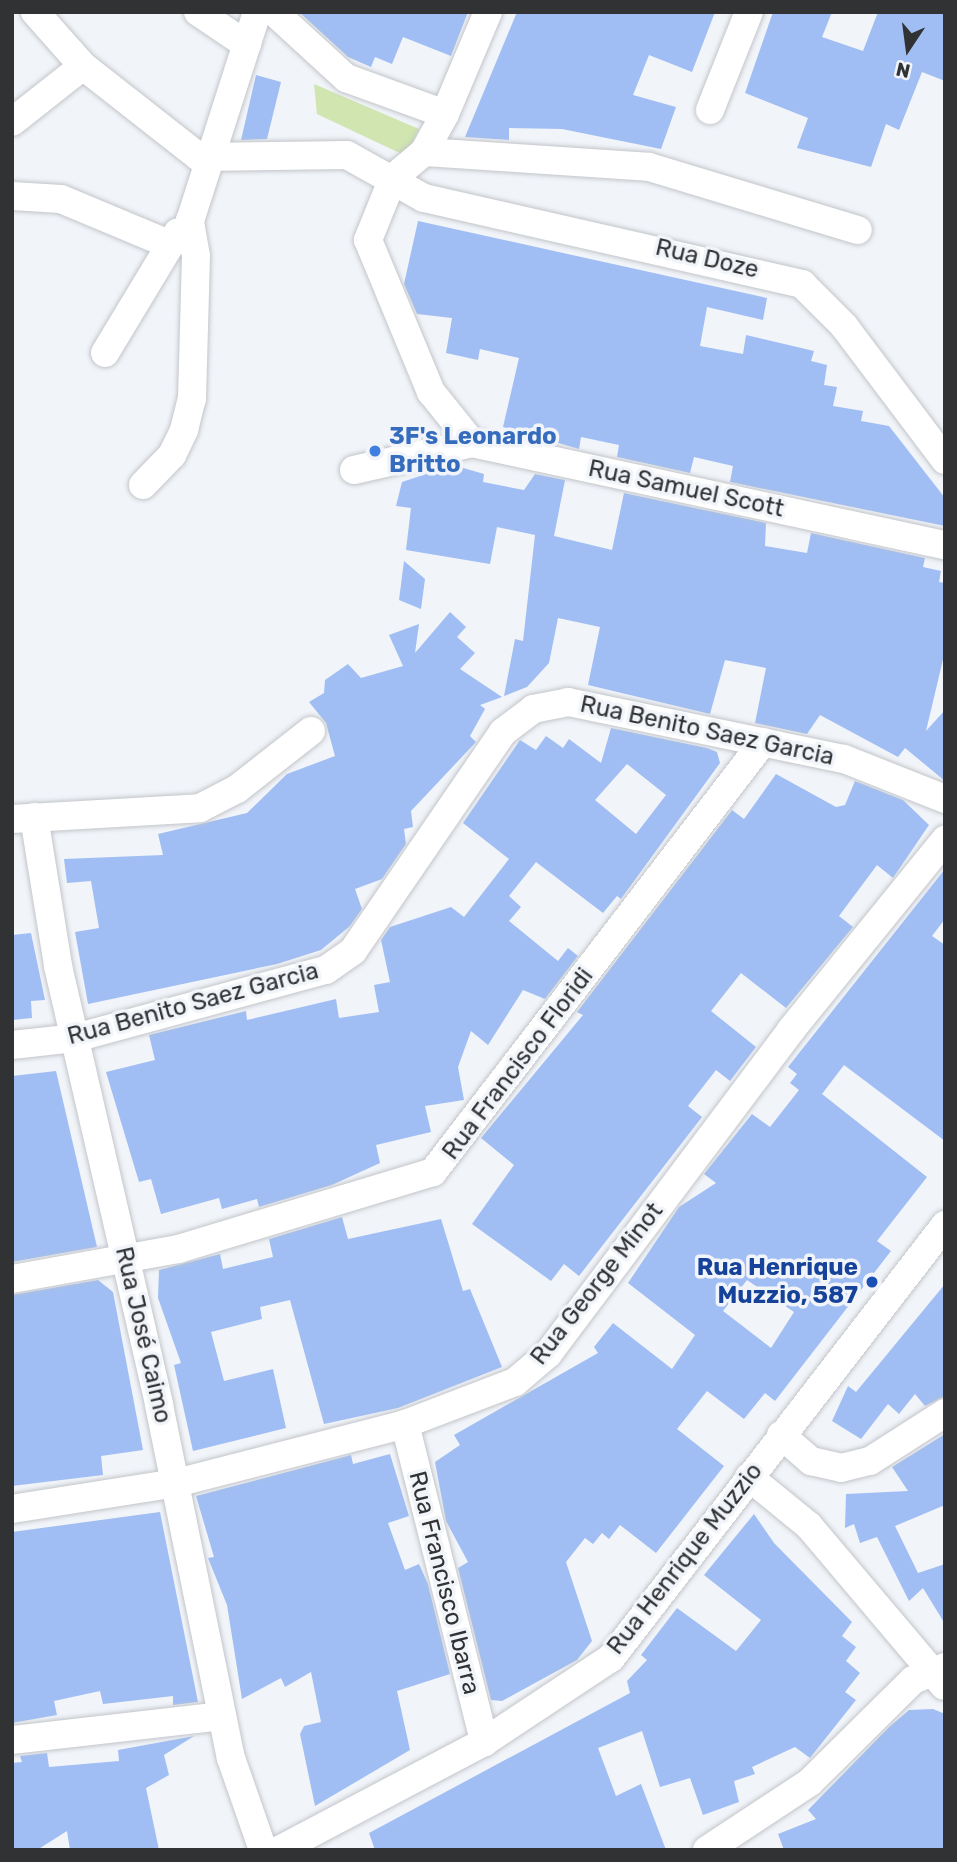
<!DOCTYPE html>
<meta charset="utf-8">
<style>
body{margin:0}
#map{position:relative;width:957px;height:1862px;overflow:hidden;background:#f1f4f9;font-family:Rubik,sans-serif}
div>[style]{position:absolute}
.green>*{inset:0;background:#d0e5b0}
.building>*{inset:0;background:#a0bef3}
.roads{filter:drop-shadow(0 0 2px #c2c5c9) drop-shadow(0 0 2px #c2c5c9)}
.minor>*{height:28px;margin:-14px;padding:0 14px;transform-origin:14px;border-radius:14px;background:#fff}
.dots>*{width:19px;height:19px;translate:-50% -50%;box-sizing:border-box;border:4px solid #f1f4f9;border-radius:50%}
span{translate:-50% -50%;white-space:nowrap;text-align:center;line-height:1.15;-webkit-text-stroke:7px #f1f4f9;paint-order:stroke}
.street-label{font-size:24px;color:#313234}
.shop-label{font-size:24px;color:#366cbe;font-weight:700}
.left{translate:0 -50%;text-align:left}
.transit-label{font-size:24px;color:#164399;font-weight:700}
.right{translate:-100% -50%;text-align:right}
.frame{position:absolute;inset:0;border:14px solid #313234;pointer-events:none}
.north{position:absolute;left:873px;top:14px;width:70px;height:70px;-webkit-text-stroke:5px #f1f4f9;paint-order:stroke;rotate:193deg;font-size:19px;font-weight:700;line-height:28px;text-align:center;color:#313234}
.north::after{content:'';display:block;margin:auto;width:24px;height:32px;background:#313234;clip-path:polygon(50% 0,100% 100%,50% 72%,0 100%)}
</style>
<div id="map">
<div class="green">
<div style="clip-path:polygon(314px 84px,419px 129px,406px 156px,317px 114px)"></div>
</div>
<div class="building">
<div style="clip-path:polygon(299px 12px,468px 12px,451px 56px,403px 37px,392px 64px,375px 57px,371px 67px,348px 57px)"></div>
<div style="clip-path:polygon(517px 12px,715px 12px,692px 72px,649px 55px,633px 95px,676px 107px,661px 149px,562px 129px,509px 128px,509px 140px,465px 137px)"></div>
<div style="clip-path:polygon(773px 12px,832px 12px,822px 37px,863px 51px,878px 12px,945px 12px,945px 81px,922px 72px,899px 130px,886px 124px,871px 167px,797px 148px,808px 118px,745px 93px)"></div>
<div style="clip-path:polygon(256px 75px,281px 82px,267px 139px,241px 140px)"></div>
<div style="clip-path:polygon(418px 221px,767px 298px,763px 320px,707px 307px,700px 346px,743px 354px,746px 335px,814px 351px,811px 361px,827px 365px,824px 385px,837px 387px,833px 406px,863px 411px,861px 421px,889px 426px,945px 498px,945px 526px,730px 482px,733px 466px,694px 457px,690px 473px,617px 457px,619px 445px,581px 437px,579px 449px,503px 427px,519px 358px,480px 349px,478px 360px,446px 353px,452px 318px,417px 314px,404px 284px)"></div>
<div style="clip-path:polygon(453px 465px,484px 474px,483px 482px,524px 490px,535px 474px,565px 480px,554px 536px,612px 550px,624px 493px,766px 523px,765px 546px,807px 553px,811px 533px,925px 558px,923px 567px,941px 571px,939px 582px,945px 583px,945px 651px,926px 731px,945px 710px,945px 781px,905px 748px,898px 757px,820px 715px,807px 734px,755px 723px,766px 668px,725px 660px,710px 714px,588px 685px,600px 627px,558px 618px,549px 663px,527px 687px,504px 696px,515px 639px,523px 641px,535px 535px,497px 527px,490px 564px,406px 550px,411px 508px,396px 506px,402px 482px)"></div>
<div style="clip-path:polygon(404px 561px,425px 579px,421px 609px,399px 600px)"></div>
<div style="clip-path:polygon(450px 612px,466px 627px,457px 637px,475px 653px,460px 669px,502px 697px,480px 705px,485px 709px,470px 736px,476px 742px,411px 811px,413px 827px,404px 829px,406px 844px,382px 879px,355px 889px,362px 909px,350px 926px,321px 950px,277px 964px,88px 1004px,75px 932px,99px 928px,91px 881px,67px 883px,64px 859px,163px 855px,158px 834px,247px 813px,287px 774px,335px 756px,326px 723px,309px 702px,324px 693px,325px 680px,348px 664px,361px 678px,403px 666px,389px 635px,419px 624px,415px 653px)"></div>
<div style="clip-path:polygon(evenodd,611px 728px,707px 748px,717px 752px,720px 763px,621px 899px,617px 896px,603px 913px,536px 862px,509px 896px,521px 907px,509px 921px,558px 961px,568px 948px,578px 956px,545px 999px,523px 990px,488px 1045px,471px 1031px,458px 1067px,464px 1100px,425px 1106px,431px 1132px,376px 1145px,380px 1163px,332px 1185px,259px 1207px,257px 1199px,222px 1209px,219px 1198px,161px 1214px,151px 1179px,139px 1182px,106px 1072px,155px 1060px,149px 1035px,246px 1011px,247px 1020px,336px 999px,339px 1018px,379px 1012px,374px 985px,390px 982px,381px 940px,390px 927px,451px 907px,464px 917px,509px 859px,463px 823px,520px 740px,536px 750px,546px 736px,563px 748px,569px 739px,601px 763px,611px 728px,627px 764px,666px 795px,636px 834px,595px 800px,627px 764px)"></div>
<div style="clip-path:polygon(776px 774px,836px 807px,845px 805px,855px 781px,903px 800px,929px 825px,893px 878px,877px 865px,839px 916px,853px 927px,786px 1008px,741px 973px,711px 1011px,756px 1047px,730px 1081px,716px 1070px,688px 1106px,702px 1117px,579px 1276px,564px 1264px,551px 1281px,472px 1224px,514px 1165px,481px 1138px,583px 1015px,577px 1012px,732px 810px,744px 819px)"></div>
<div style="clip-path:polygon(evenodd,945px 869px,945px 919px,932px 936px,945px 945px,945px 1141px,844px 1065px,822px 1094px,927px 1177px,877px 1241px,891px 1251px,775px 1401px,765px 1393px,744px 1419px,707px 1391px,677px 1429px,724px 1466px,656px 1553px,620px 1525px,609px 1539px,602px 1533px,593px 1544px,585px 1538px,566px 1562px,592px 1641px,577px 1660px,502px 1701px,491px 1700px,458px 1568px,468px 1562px,446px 1521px,435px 1462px,460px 1445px,454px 1435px,598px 1353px,594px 1347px,613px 1323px,672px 1369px,695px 1335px,628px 1283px,679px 1207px,716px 1183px,704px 1174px,752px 1114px,770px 1127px,799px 1090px,790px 1083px,797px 1074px,788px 1067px,945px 869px,747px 1280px,794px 1312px,771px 1348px,723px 1311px,747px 1280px)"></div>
<div style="clip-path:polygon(31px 933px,45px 1000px,31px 1001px,32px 1018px,12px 1020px,12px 935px)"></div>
<div style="clip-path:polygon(56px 1071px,97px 1247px,12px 1262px,12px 1076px)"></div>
<div style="clip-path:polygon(342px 1217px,348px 1239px,441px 1219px,463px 1291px,470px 1289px,502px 1367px,398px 1408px,324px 1424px,290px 1300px,260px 1307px,262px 1319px,211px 1332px,224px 1381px,273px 1369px,286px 1428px,193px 1451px,174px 1365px,181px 1363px,158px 1298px,159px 1270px,220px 1254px,223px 1269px,273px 1257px,269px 1239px)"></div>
<div style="clip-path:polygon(98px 1280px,113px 1292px,143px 1450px,101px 1456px,103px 1475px,12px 1486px,12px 1295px)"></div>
<div style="clip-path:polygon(945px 1284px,945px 1396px,925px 1406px,915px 1394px,899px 1414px,888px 1404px,861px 1439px,832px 1421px,848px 1386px,856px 1392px)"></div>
<div style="clip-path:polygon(945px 1434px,945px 1505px,895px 1526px,918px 1573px,945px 1564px,945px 1624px,923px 1588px,909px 1601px,877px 1537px,860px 1543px,854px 1524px,845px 1528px,846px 1494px,908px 1491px,892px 1467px)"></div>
<div style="clip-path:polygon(390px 1454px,409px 1516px,388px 1523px,405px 1570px,419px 1564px,428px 1584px,450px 1674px,397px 1691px,410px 1750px,315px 1806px,300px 1734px,304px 1726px,321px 1722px,311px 1672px,285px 1687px,281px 1678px,242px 1699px,227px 1605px,208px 1558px,214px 1557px,196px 1496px,351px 1455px,353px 1464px)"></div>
<div style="clip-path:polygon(160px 1512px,198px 1702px,173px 1705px,173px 1696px,103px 1704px,100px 1691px,54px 1701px,57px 1715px,12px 1723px,12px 1532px)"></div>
<div style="clip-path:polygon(754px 1514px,774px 1543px,852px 1622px,842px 1636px,856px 1647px,846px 1661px,860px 1673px,845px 1692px,856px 1700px,810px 1758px,795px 1747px,752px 1767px,755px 1774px,734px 1781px,739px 1802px,703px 1815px,690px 1778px,660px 1787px,642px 1731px,598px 1748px,616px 1796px,641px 1784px,666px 1850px,375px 1850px,369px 1833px,630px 1693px,627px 1681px,647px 1660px,641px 1655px,677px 1608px,736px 1651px,761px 1620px,704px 1575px)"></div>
<div style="clip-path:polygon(933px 1709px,945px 1714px,945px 1850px,784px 1850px,778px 1834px,816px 1819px,808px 1810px,889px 1727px,909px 1710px)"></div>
<div style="clip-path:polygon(194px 1736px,164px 1755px,169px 1775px,146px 1788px,159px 1850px,70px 1850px,67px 1831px,37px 1850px,12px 1850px,12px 1763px,22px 1762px,20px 1756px,47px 1753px,49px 1767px,119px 1761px,118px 1750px)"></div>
</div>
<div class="roads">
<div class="minor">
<div style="left:35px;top:12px;width:72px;rotate:48.4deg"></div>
<div style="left:83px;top:66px;width:147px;rotate:38.1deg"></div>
<div style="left:199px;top:157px;width:148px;rotate:-0.8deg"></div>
<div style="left:347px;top:155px;width:88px;rotate:29.2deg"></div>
<div style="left:424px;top:198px;width:388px;rotate:12.8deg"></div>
<div style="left:802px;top:284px;width:59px;rotate:45deg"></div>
<div style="left:844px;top:326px;width:168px;rotate:53deg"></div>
<div style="left:198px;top:12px;width:59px;rotate:34deg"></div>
<div style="left:274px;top:12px;width:98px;rotate:42.5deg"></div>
<div style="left:346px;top:78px;width:105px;rotate:20deg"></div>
<div style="left:488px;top:12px;width:111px;rotate:112.9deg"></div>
<div style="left:445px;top:114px;width:43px;rotate:118.9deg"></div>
<div style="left:424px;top:152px;width:40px;rotate:140deg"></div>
<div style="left:393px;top:178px;width:67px;rotate:112deg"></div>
<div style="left:368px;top:240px;width:165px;rotate:67.5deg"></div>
<div style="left:431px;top:392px;width:65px;rotate:51.2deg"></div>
<div style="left:472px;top:443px;width:484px;rotate:12.2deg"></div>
<div style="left:710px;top:110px;width:105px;rotate:-68.3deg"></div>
<div style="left:12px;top:122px;width:90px;rotate:-38.3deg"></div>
<div style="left:424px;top:152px;width:225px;rotate:3.8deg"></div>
<div style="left:649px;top:167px;width:218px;rotate:16.8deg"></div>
<div style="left:12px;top:196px;width:49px;rotate:3.5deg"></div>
<div style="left:61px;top:199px;width:114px;rotate:22.7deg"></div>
<div style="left:105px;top:353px;width:141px;rotate:-58.9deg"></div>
<div style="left:354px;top:470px;width:121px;rotate:-12.9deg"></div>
<div style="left:143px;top:485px;width:42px;rotate:-46deg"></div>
<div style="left:172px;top:455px;width:28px;rotate:-64deg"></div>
<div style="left:184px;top:430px;width:32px;rotate:-76deg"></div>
<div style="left:192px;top:399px;width:143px;rotate:-88.4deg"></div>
<div style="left:196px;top:256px;width:36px;rotate:-100deg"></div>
<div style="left:190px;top:221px;width:219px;rotate:-72.2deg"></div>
<div style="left:34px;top:817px;width:151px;rotate:80.8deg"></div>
<div style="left:58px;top:966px;width:450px;rotate:77deg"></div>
<div style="left:159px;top:1405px;width:360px;rotate:78.5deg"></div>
<div style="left:231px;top:1758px;width:97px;rotate:70.8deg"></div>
<div style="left:12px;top:819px;width:188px;rotate:-3.3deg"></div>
<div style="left:200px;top:808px;width:42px;rotate:-27.2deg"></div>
<div style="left:237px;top:789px;width:94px;rotate:-38.1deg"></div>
<div style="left:12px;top:1045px;width:63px;rotate:-6.3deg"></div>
<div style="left:75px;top:1038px;width:260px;rotate:-15.2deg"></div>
<div style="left:326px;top:970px;width:33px;rotate:-35deg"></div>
<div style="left:353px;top:951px;width:265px;rotate:-55.6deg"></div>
<div style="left:503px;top:732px;width:38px;rotate:-37deg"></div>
<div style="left:533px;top:709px;width:36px;rotate:-11deg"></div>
<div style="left:568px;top:702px;width:282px;rotate:11.7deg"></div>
<div style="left:844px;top:759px;width:109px;rotate:21.6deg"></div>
<div style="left:12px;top:1279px;width:169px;rotate:-10.2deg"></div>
<div style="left:178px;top:1249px;width:266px;rotate:-16.8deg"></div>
<div style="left:433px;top:1172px;width:542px;rotate:-52.5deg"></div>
<div style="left:405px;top:1424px;width:328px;rotate:76deg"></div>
<div style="left:781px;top:1435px;width:40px;rotate:41deg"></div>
<div style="left:811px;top:1461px;width:31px;rotate:13deg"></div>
<div style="left:841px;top:1468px;width:30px;rotate:-14deg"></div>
<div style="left:870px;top:1461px;width:89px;rotate:-32.6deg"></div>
<div style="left:749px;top:1477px;width:77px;rotate:39.2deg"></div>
<div style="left:809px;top:1526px;width:209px;rotate:49.8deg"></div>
<div style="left:12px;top:1509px;width:166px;rotate:-9deg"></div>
<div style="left:176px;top:1483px;width:236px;rotate:-14.4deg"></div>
<div style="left:405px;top:1424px;width:118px;rotate:-20.9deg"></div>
<div style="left:515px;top:1382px;width:43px;rotate:-40.3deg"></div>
<div style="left:548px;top:1354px;width:405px;rotate:-53.1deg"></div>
<div style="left:791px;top:1030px;width:245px;rotate:-51deg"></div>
<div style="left:12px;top:1740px;width:211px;rotate:-6.5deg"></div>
<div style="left:279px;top:1850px;width:232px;rotate:-27.8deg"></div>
<div style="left:484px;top:1742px;width:152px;rotate:-33.5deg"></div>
<div style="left:611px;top:1658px;width:547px;rotate:-52.35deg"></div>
<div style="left:707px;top:1850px;width:123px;rotate:-33.4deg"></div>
<div style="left:810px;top:1782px;width:145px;rotate:-44.7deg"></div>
<div style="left:913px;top:1680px;width:35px;rotate:-22deg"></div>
</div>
</div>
<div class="dots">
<div style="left:375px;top:451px;background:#3f7fe0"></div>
<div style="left:872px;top:1282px;background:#1a4fb4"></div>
</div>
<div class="street-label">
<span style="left:707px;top:259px;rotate:13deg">Rua Doze</span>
<span style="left:686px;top:489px;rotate:12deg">Rua Samuel Scott</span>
<span style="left:707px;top:731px;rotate:12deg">Rua Benito Saez Garcia</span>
<span style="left:193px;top:1004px;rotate:-15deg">Rua Benito Saez Garcia</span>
<span style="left:518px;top:1064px;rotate:-53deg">Rua Francisco Floridi</span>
<span style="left:597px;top:1284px;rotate:-52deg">Rua George Minot</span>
<span style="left:143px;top:1335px;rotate:77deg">Rua José Caimo</span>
<span style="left:685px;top:1559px;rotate:-52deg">Rua Henrique Muzzio</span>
<span style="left:444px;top:1583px;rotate:76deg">Rua Francisco Ibarra</span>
</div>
<div class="shop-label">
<span class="left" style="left:389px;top:451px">3F's Leonardo<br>Britto</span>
</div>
<div class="transit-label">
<span class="right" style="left:858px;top:1282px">Rua Henrique<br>Muzzio, 587</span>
</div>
<div class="frame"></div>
<div class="north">N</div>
</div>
